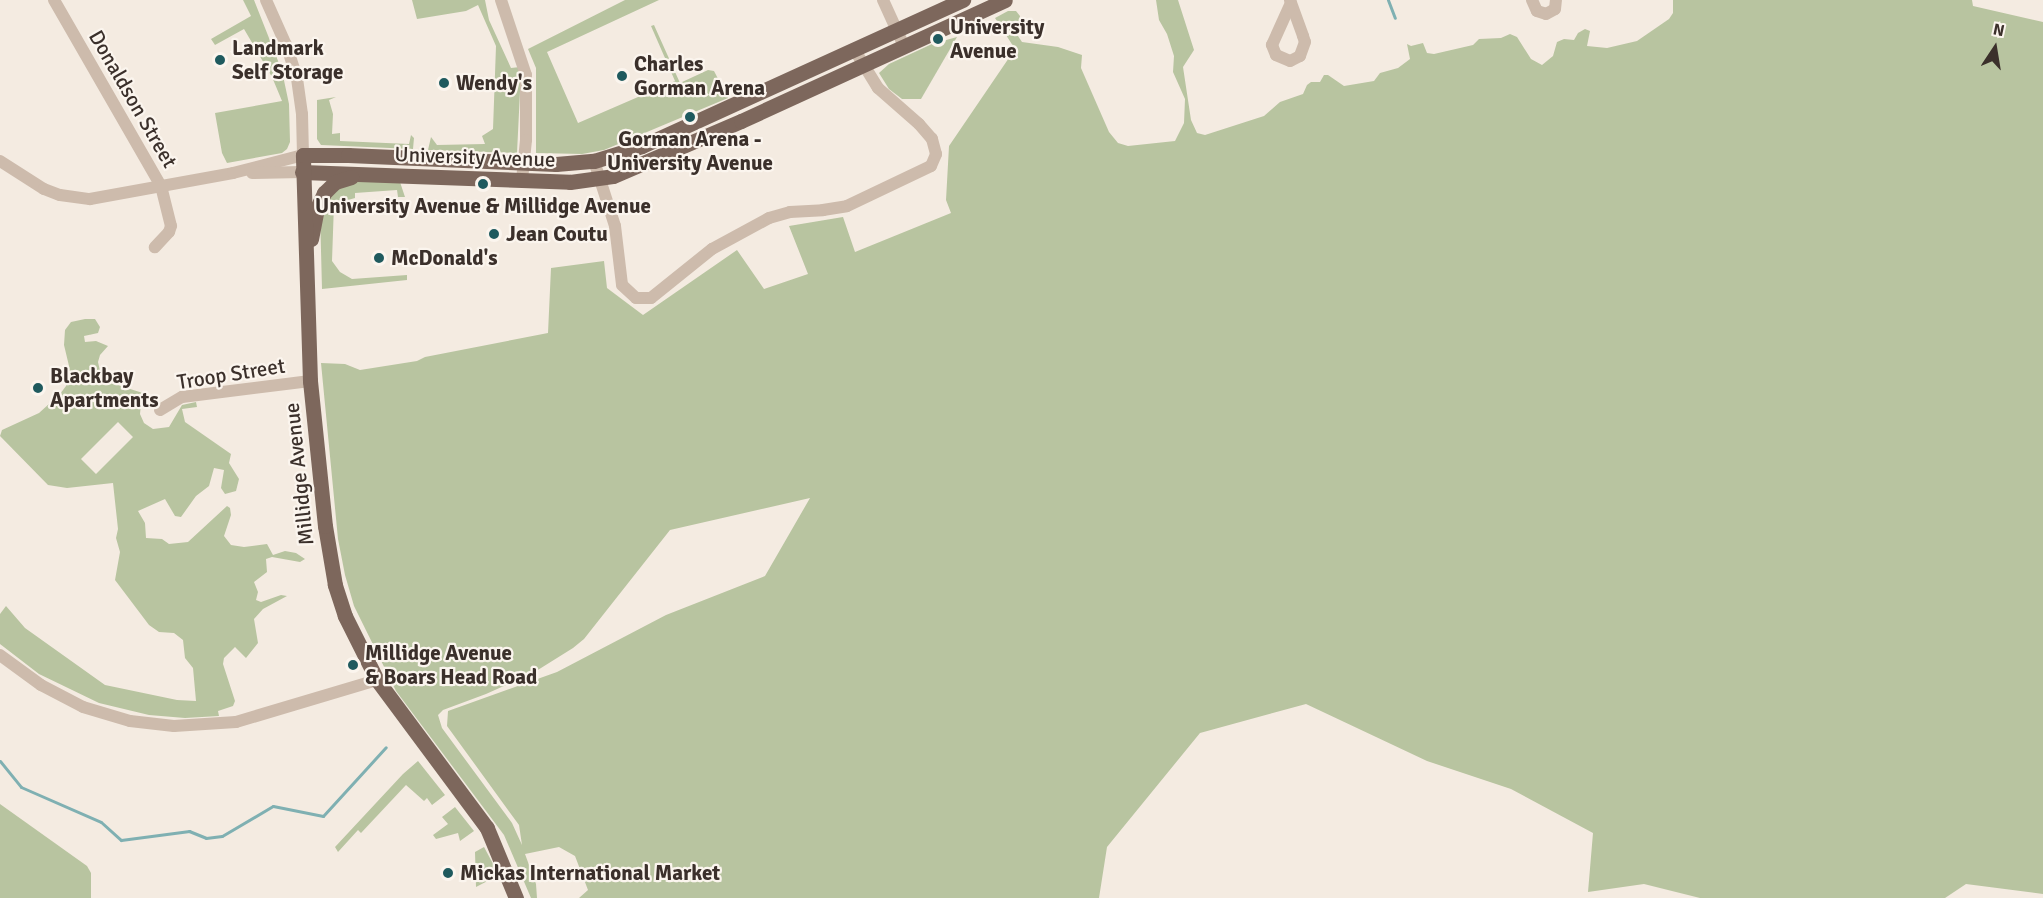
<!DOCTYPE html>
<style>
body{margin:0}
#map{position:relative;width:2043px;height:898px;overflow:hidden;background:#f4ebe1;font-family:Signika,sans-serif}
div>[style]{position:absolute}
.green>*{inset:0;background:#b8c4a0}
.stream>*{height:3px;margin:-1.5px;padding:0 1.5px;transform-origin:1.5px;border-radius:1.5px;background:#7fb0b2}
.minor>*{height:12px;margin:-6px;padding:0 6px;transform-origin:6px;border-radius:6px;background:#cdbbac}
.major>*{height:15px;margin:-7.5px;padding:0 7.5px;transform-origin:7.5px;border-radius:7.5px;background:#7d675c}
.dots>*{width:16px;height:16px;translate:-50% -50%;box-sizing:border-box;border:3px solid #fbf5ee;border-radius:50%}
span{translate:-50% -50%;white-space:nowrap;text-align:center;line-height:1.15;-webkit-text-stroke:4.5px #fbf5ee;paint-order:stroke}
.poi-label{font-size:21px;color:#3b302b;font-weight:700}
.left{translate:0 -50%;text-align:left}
.street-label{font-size:21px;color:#3b302b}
.north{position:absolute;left:1965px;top:18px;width:60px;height:60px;-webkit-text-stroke:4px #fbf5ee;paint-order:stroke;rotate:12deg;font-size:16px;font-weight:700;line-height:24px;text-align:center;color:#3b302b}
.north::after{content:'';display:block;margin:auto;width:21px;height:27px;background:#3b302b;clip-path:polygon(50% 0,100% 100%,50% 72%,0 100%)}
</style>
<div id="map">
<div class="green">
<div style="clip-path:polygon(243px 0,254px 0,282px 71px,289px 104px,290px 142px,287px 149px,282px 153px,227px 163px,222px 153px,215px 113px,282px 101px,272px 77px,244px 29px,215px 45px,211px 39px,251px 16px)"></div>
<div style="clip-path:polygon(412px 0,485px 0,489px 20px,511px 68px,520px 67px,521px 71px,517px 153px,428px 150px,431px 137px,437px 145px,485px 144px,482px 136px,493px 129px,496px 46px,478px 5px,466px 11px,417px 19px)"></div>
<div style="clip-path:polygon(625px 0,659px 0,547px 52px,578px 123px,675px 81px,651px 26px,654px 25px,680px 83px,708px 70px,714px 71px,728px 98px,604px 150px,582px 154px,536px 153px,536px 68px,528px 49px)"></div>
<div style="clip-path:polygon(evenodd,1156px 0,1178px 0,1194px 50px,1183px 67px,1191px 120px,1197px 133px,1205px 135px,1264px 116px,1280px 102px,1303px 94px,1307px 85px,1311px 82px,1320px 82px,1324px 75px,1328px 75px,1344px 86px,1374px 81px,1380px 73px,1398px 68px,1410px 59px,1407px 44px,1411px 46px,1423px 43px,1427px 53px,1434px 54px,1473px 45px,1479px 39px,1501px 38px,1510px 34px,1517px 37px,1531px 59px,1542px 65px,1553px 56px,1557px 42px,1564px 39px,1574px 40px,1578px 33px,1585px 29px,1590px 31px,1587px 46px,1607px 48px,1637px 41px,1669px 19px,1673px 13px,1673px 0,1972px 0,1973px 6px,2043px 22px,2043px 894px,1966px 884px,1945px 898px,1700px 898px,1644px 884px,1588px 892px,1593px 833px,1511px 789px,1427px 761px,1306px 704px,1200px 733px,1107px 847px,1099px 898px,579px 898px,588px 890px,575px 856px,559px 847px,525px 854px,536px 884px,537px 898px,531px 898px,504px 835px,396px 691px,354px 606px,345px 575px,338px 539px,321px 363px,345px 364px,360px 370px,417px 361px,425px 357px,548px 333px,551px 268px,604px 261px,607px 288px,643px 315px,737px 250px,764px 289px,808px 274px,789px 226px,843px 217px,855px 252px,951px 213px,946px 200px,949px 146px,1015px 49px,995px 18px,1008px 11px,1016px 11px,1020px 16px,1018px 36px,1022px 42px,1058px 47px,1082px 55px,1081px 68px,1109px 132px,1118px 143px,1128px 146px,1175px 141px,1184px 123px,1185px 99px,1173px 72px,1174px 56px,1167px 34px,1159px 20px,1156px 0,810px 498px,765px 576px,666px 615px,557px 672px,448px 711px,447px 726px,519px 825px,522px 845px,512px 823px,442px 728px,438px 715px,443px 710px,486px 694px,533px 673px,573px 648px,584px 639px,670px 530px,810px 498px)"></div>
<div style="clip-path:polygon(957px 37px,921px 99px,902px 99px,889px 89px,879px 73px,889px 64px,932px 44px)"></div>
<div style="clip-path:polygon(336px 97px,329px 100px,333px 114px,332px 134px,340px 133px,340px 141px,409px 144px,411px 135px,414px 138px,413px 149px,321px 145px,317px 139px,317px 100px)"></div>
<div style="clip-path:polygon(399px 179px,405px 197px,398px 197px,397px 190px,355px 193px,355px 198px,334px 204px,332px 261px,340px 272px,352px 279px,407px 275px,407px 280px,322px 289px,320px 212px,326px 197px,346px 180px)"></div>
<div style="clip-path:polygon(evenodd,85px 319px,95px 319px,100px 327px,98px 333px,84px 336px,85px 342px,96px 341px,108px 346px,100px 355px,98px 362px,102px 380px,149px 395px,141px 404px,140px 414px,144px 423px,153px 429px,169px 427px,182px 405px,196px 402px,197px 407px,182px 409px,185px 422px,231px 454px,229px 463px,239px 479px,236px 491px,225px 494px,221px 488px,224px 470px,214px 468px,209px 486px,196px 496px,181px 517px,175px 516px,165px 499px,138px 511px,145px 523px,146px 538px,162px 539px,169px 544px,188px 542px,227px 506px,230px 508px,231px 515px,224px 536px,231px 545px,244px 547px,267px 544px,273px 555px,285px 551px,296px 553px,305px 559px,300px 562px,272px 557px,266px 559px,267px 572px,254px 582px,258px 592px,256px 600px,261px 602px,281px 595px,287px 596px,263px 609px,254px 619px,258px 643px,246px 658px,235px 647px,224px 658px,223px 664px,235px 701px,233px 706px,218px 711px,219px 716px,185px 718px,149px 715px,99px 703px,39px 674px,0 644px,0 614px,6px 606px,25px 628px,105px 685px,177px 700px,196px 701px,193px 668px,185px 658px,183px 640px,174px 633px,159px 632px,149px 625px,115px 580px,120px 552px,116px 538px,118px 529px,113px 483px,67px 488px,48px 485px,0 436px,2px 430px,39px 413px,60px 394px,66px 386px,69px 366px,64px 345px,65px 330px,71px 322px,85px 319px,118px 422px,133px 437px,96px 474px,81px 459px,118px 422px)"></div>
<div style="clip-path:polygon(418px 761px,445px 795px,432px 805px,427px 798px,424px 801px,406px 785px,361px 833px,358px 830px,338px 852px,335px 847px,403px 774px)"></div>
<div style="clip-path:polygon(0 804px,87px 866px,91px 873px,91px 898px,0 898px)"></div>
<div style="clip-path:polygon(455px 807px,474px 831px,460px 841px,458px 833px,436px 839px,433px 835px,448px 824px,442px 817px)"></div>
<div style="clip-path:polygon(484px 847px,499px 875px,476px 887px,475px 852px)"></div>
</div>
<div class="stream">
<div style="left:1388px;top:0;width:19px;rotate:69deg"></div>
<div style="left:0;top:761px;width:33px;rotate:51deg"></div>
<div style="left:21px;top:787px;width:87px;rotate:23.6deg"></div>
<div style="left:101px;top:822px;width:27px;rotate:42deg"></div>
<div style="left:121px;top:840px;width:69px;rotate:-7.5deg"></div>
<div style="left:189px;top:831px;width:18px;rotate:22deg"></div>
<div style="left:206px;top:838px;width:16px;rotate:-7deg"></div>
<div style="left:222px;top:836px;width:59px;rotate:-30.5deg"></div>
<div style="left:273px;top:806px;width:51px;rotate:11.3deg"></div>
<div style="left:323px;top:816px;width:93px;rotate:-47.6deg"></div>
</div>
<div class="minor">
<div style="left:54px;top:0;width:215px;rotate:60.1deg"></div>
<div style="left:161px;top:186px;width:41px;rotate:76deg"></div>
<div style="left:171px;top:226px;width:6px;rotate:108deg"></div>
<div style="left:169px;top:232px;width:21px;rotate:133deg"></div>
<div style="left:501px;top:0;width:79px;rotate:71.6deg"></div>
<div style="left:526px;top:75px;width:65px;rotate:90deg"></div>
<div style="left:526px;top:140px;width:40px;rotate:95.7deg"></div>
<div style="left:883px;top:0;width:51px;rotate:65.5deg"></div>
<div style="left:1290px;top:0;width:38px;rotate:70deg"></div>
<div style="left:1303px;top:36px;width:6px;rotate:72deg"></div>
<div style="left:1305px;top:42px;width:15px;rotate:110deg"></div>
<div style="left:1300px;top:56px;width:11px;rotate:153deg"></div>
<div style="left:1290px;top:61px;width:15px;rotate:-157deg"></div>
<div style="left:1276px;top:55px;width:11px;rotate:-112deg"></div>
<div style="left:1272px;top:45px;width:46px;rotate:-65.7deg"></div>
<div style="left:1532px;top:0;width:12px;rotate:66deg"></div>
<div style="left:1537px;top:11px;width:9px;rotate:18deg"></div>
<div style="left:1546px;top:14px;width:10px;rotate:-29deg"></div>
<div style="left:1555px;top:9px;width:9px;rotate:-84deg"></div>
<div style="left:0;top:161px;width:52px;rotate:32.5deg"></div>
<div style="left:44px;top:189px;width:17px;rotate:21deg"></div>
<div style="left:60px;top:195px;width:30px;rotate:8deg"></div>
<div style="left:90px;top:199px;width:145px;rotate:-10.3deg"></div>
<div style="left:233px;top:173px;width:72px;rotate:-14.4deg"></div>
<div style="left:303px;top:155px;width:41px;rotate:-91.4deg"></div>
<div style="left:302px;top:114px;width:36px;rotate:-98deg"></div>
<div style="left:297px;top:78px;width:35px;rotate:-108deg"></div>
<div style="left:286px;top:45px;width:49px;rotate:-114deg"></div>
<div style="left:594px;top:161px;width:68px;rotate:72.1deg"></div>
<div style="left:615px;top:226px;width:59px;rotate:83.2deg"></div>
<div style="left:622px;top:285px;width:19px;rotate:43deg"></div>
<div style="left:636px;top:298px;width:15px"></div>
<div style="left:651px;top:298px;width:78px;rotate:-38.8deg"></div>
<div style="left:712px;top:249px;width:65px;rotate:-28.5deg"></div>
<div style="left:769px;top:218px;width:22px;rotate:-16deg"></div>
<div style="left:790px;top:212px;width:33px;rotate:-3deg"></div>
<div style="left:823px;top:210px;width:24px;rotate:-9deg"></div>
<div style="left:847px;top:206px;width:93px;rotate:-25.5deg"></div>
<div style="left:931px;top:166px;width:13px;rotate:-67deg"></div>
<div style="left:936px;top:154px;width:16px;rotate:-105deg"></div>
<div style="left:932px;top:139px;width:20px;rotate:-131deg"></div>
<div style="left:919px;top:124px;width:55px;rotate:-138.7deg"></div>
<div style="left:878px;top:88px;width:46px;rotate:-121.6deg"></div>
<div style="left:252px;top:173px;width:50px;rotate:-1.1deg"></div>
<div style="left:160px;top:410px;width:26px;rotate:-31deg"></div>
<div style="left:182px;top:397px;width:129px;rotate:-7.1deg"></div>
<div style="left:0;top:655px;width:51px;rotate:36.2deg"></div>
<div style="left:41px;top:685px;width:47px;rotate:27.6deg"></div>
<div style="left:83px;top:707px;width:49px;rotate:16.6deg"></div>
<div style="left:130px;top:721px;width:44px;rotate:6.5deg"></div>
<div style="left:174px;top:726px;width:62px;rotate:-3.7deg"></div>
<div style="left:236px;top:722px;width:147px;rotate:-16.6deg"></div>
</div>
<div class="major">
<div style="left:302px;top:172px;width:268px;rotate:2.1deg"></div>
<div style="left:570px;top:182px;width:43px;rotate:-7.9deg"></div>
<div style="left:613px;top:176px;width:139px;rotate:-23.3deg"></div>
<div style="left:741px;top:121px;width:290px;rotate:-24.6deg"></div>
<div style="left:311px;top:239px;width:32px;rotate:-79deg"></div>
<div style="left:317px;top:208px;width:17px;rotate:-65deg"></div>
<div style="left:324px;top:193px;width:16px;rotate:-45deg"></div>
<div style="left:335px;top:182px;width:17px;rotate:-17deg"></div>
<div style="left:516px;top:898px;width:76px;rotate:-112.5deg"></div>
<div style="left:487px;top:828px;width:184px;rotate:-126.6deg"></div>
<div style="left:377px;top:680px;width:72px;rotate:-116.6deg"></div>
<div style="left:345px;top:616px;width:33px;rotate:-108deg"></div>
<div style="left:335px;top:585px;width:60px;rotate:-99.6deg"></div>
<div style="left:325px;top:526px;width:146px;rotate:-95.9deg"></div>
<div style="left:310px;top:381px;width:226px;rotate:-91.8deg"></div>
<div style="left:303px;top:155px;width:45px"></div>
<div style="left:348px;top:155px;width:208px;rotate:2.5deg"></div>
<div style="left:556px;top:164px;width:38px;rotate:-5deg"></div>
<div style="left:594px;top:161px;width:50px;rotate:-17.4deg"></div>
<div style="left:642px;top:146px;width:353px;rotate:-24.5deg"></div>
</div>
<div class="dots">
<div style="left:938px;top:39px;background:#1f5a5e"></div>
<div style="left:220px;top:60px;background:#1f5a5e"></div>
<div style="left:622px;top:76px;background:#1f5a5e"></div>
<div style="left:444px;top:83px;background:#1f5a5e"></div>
<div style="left:690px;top:117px;background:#1f5a5e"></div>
<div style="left:483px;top:184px;background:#1f5a5e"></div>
<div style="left:494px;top:234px;background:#1f5a5e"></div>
<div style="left:379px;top:258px;background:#1f5a5e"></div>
<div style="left:38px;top:388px;background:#1f5a5e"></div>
<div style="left:353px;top:665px;background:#1f5a5e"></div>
<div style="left:448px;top:873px;background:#1f5a5e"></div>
</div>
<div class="poi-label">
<span class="left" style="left:950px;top:39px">University<br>Avenue</span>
<span class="left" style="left:232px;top:60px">Landmark<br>Self Storage</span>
<span class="left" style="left:634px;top:76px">Charles<br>Gorman Arena</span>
<span class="left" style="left:456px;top:83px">Wendy's</span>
<span style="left:690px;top:151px">Gorman Arena -<br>University Avenue</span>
<span style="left:483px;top:206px">University Avenue &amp; Millidge Avenue</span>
<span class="left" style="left:506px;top:234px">Jean Coutu</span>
<span class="left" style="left:391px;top:258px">McDonald's</span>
<span class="left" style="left:50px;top:388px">Blackbay<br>Apartments</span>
<span class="left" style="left:365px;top:665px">Millidge Avenue<br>&amp; Boars Head Road</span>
<span class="left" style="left:460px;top:873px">Mickas International Market</span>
</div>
<div class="street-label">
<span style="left:133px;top:99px;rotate:60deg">Donaldson Street</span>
<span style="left:475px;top:157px;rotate:2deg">University Avenue</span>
<span style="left:231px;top:374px;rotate:-9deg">Troop Street</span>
<span style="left:299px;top:474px;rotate:-96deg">Millidge Avenue</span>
</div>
<div class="north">N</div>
</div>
